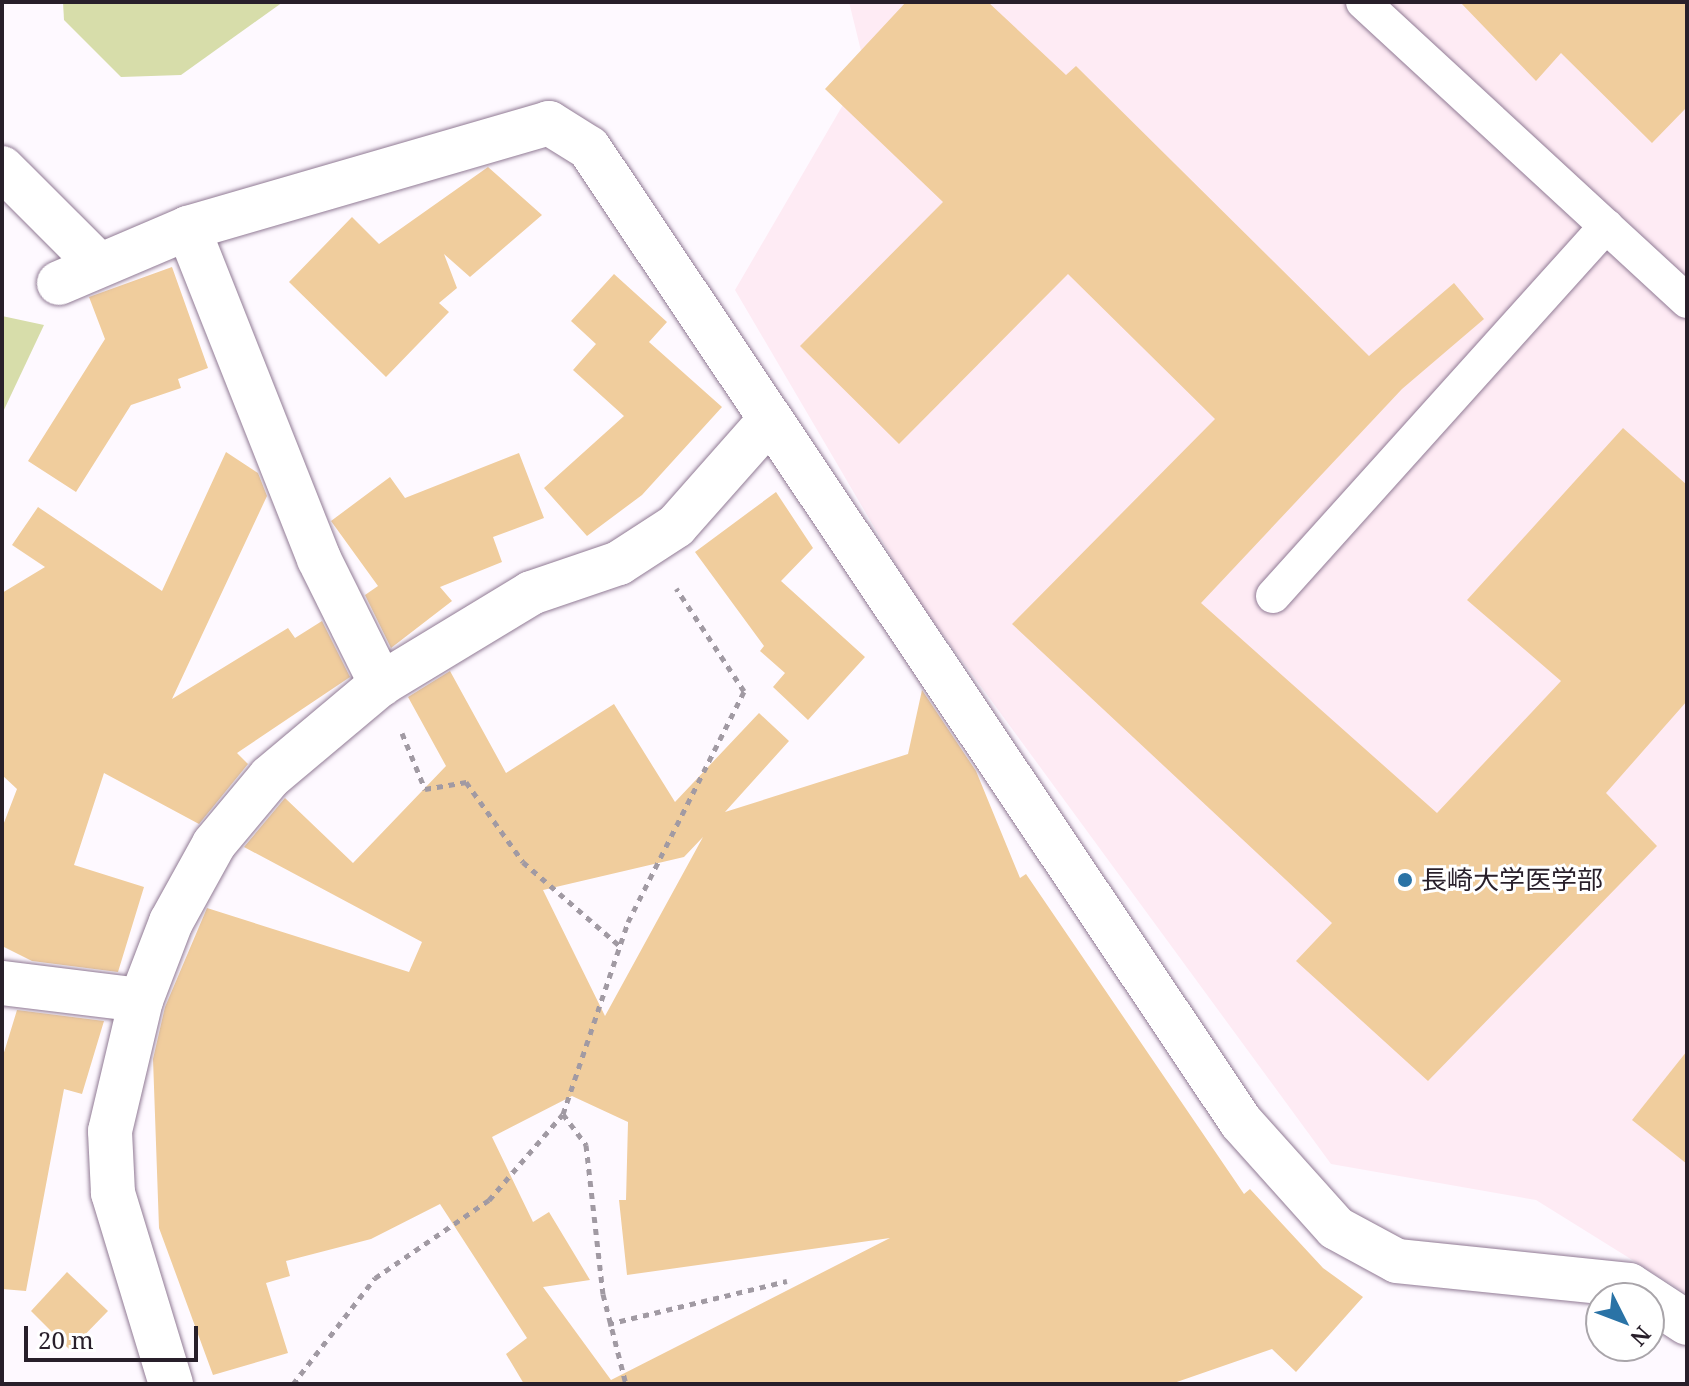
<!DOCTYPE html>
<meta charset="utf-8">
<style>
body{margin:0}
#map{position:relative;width:1689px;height:1386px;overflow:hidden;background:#fef9ff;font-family:"Noto Serif","Noto Sans JP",serif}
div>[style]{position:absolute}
.education>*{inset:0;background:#feebf4}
.green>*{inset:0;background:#d7ddaa}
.building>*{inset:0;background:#f0cd9d}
.path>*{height:5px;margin-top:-2.5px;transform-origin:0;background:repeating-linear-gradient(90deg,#a19aa3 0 6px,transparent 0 12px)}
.roads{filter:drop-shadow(0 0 2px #917b95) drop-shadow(0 0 2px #917b95)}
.lane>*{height:34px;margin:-17px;padding:0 17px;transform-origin:17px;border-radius:17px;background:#fff}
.street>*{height:44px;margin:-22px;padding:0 22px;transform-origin:22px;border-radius:22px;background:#fff}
.dots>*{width:22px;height:22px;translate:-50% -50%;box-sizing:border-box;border:4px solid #fff;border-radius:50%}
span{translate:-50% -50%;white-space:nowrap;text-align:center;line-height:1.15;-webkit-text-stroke:6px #fff;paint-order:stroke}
.poi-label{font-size:26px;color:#281f2a}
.left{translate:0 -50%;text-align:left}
.frame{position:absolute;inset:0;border:4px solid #281f2a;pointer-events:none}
.north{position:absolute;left:1585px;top:1282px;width:80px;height:80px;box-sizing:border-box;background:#fff;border:2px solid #a9a5aa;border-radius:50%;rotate:132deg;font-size:22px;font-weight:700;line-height:32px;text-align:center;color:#281f2a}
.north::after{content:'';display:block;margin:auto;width:28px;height:36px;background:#2a73a6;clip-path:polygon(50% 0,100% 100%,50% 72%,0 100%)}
.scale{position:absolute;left:24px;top:1326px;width:174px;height:36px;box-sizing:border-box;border:4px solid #281f2a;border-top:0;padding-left:10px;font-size:24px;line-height:28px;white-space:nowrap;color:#281f2a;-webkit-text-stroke:6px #fff;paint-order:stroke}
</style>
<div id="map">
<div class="education">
<div style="clip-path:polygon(849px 2px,1687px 2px,1687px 1294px,1536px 1200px,1331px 1164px,914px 595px,735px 290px,865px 67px)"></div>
</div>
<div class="green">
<div style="clip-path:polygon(63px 2px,283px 2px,181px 75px,121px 77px,64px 20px)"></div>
<div style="clip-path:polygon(2px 316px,44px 325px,2px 414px)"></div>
</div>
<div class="building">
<div style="clip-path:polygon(906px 2px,988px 2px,1066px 75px,1076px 66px,1369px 356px,1454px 283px,1484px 319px,1402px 389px,1201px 603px,1437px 813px,1561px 681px,1467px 600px,1623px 428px,1687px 485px,1687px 701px,1606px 793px,1657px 846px,1428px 1081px,1296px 961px,1332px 923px,1012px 624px,1215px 419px,1068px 274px,899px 444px,800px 346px,943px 202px,825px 89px)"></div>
<div style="clip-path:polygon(1460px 2px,1687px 2px,1687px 107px,1652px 143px,1561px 53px,1536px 81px)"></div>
<div style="clip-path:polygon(488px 167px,542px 215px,470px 277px,444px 254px,457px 288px,439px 303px,449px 312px,386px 377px,289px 282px,352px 217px,379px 244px)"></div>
<div style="clip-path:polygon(172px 267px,208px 368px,178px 379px,181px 388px,131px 405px,76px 492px,28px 461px,105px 339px,89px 297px)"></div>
<div style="clip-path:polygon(614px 274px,667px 322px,649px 342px,722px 407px,642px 495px,587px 536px,544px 488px,624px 416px,573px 370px,596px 344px,571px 321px)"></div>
<div style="clip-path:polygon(226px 452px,258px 473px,267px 496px,172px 699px,288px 628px,295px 638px,322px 621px,350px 677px,237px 753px,248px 764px,199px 824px,104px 773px,74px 865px,144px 887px,118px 972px,32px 961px,2px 946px,2px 828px,17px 789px,2px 775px,2px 593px,45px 567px,12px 545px,38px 507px,162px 591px)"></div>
<div style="clip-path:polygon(519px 453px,544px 518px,493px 537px,502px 562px,440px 587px,452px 601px,391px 648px,365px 595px,378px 586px,331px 521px,390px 477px,405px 498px)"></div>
<div style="clip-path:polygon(776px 492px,813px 548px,781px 581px,865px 657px,808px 720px,773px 687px,785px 673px,760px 651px,764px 646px,695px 552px)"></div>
<div style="clip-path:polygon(evenodd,450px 671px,506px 773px,614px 704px,675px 802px,759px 713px,789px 741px,725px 812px,908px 754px,922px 690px,976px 771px,1020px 878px,1026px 874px,1244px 1194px,1250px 1189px,1323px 1268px,1363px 1297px,1296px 1372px,1272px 1349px,1171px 1384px,524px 1384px,506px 1354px,527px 1338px,440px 1204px,371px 1239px,286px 1261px,290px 1276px,266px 1283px,288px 1353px,213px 1375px,159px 1228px,153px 1059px,165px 1007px,207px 908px,409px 972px,422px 942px,244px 847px,285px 798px,353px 863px,446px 766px,408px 697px,450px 671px,703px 837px,605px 1016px,543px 890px,684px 857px,703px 837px,450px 671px,572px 1096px,628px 1122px,626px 1200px,619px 1200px,627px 1275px,890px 1238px,611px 1380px,543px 1287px,590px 1280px,549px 1212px,533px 1222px,492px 1137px,572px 1096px)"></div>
<div style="clip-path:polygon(17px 1010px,104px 1021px,82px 1094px,64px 1089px,26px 1291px,2px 1289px,2px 1059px)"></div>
<div style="clip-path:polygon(1687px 1051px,1687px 1164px,1632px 1120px)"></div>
<div style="clip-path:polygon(67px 1272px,108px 1311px,70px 1350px,31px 1311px)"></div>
</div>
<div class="path">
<div style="left:402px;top:733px;width:61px;rotate:67.7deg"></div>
<div style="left:425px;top:789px;width:42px;rotate:-9.7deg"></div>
<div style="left:466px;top:782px;width:98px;rotate:54.5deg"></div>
<div style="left:523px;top:862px;width:128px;rotate:40.9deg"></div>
<div style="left:563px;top:1114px;width:39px;rotate:53deg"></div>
<div style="left:586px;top:1145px;width:150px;rotate:83.5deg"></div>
<div style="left:603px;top:1294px;width:93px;rotate:75.7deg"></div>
<div style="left:608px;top:1324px;width:184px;rotate:-13.5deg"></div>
<div style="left:293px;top:1384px;width:134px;rotate:-52.3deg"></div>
<div style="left:375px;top:1278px;width:138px;rotate:-34.4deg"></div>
<div style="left:489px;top:1200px;width:113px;rotate:-49.3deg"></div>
<div style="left:563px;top:1114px;width:203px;rotate:-71.3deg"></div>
<div style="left:628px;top:922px;width:258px;rotate:-63.3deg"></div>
<div style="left:744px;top:691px;width:123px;rotate:-123.4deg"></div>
</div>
<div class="roads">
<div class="lane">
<div style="left:1363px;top:2px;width:441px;rotate:42.7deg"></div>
<div style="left:1273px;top:596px;width:498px;rotate:-48deg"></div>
</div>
<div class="street">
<div style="left:2px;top:168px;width:133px;rotate:45deg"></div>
<div style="left:188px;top:228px;width:356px;rotate:68.4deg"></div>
<div style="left:319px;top:559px;width:140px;rotate:63.6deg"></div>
<div style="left:59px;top:283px;width:140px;rotate:-23.1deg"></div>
<div style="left:188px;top:228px;width:376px;rotate:-16.2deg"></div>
<div style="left:549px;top:123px;width:47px;rotate:32deg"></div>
<div style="left:589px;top:148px;width:1172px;rotate:56.2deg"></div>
<div style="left:1241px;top:1122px;width:142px;rotate:48.1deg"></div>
<div style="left:1336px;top:1228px;width:69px;rotate:28.4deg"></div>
<div style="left:1397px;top:1261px;width:233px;rotate:5.9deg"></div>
<div style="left:1629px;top:1285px;width:69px;rotate:33.2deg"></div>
<div style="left:2px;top:983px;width:140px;rotate:7deg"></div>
<div style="left:171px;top:1384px;width:200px;rotate:-106.9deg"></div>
<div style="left:113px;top:1193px;width:62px;rotate:-92.8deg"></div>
<div style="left:110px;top:1131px;width:135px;rotate:-76.7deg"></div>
<div style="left:141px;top:1000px;width:84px;rotate:-69deg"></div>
<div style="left:171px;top:922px;width:89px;rotate:-61.1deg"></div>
<div style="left:214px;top:844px;width:87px;rotate:-50.1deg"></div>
<div style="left:270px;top:777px;width:145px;rotate:-40deg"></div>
<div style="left:381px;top:684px;width:175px;rotate:-31.2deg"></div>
<div style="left:531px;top:593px;width:93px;rotate:-18.8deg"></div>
<div style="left:619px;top:563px;width:68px;rotate:-33deg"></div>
<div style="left:676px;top:526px;width:137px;rotate:-48.5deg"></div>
</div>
</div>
<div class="dots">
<div style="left:1405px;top:880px;background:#2a73a6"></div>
</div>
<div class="poi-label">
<span class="left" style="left:1421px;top:880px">長崎大学医学部</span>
</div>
<div class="frame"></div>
<div class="north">N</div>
<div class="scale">20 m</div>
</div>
